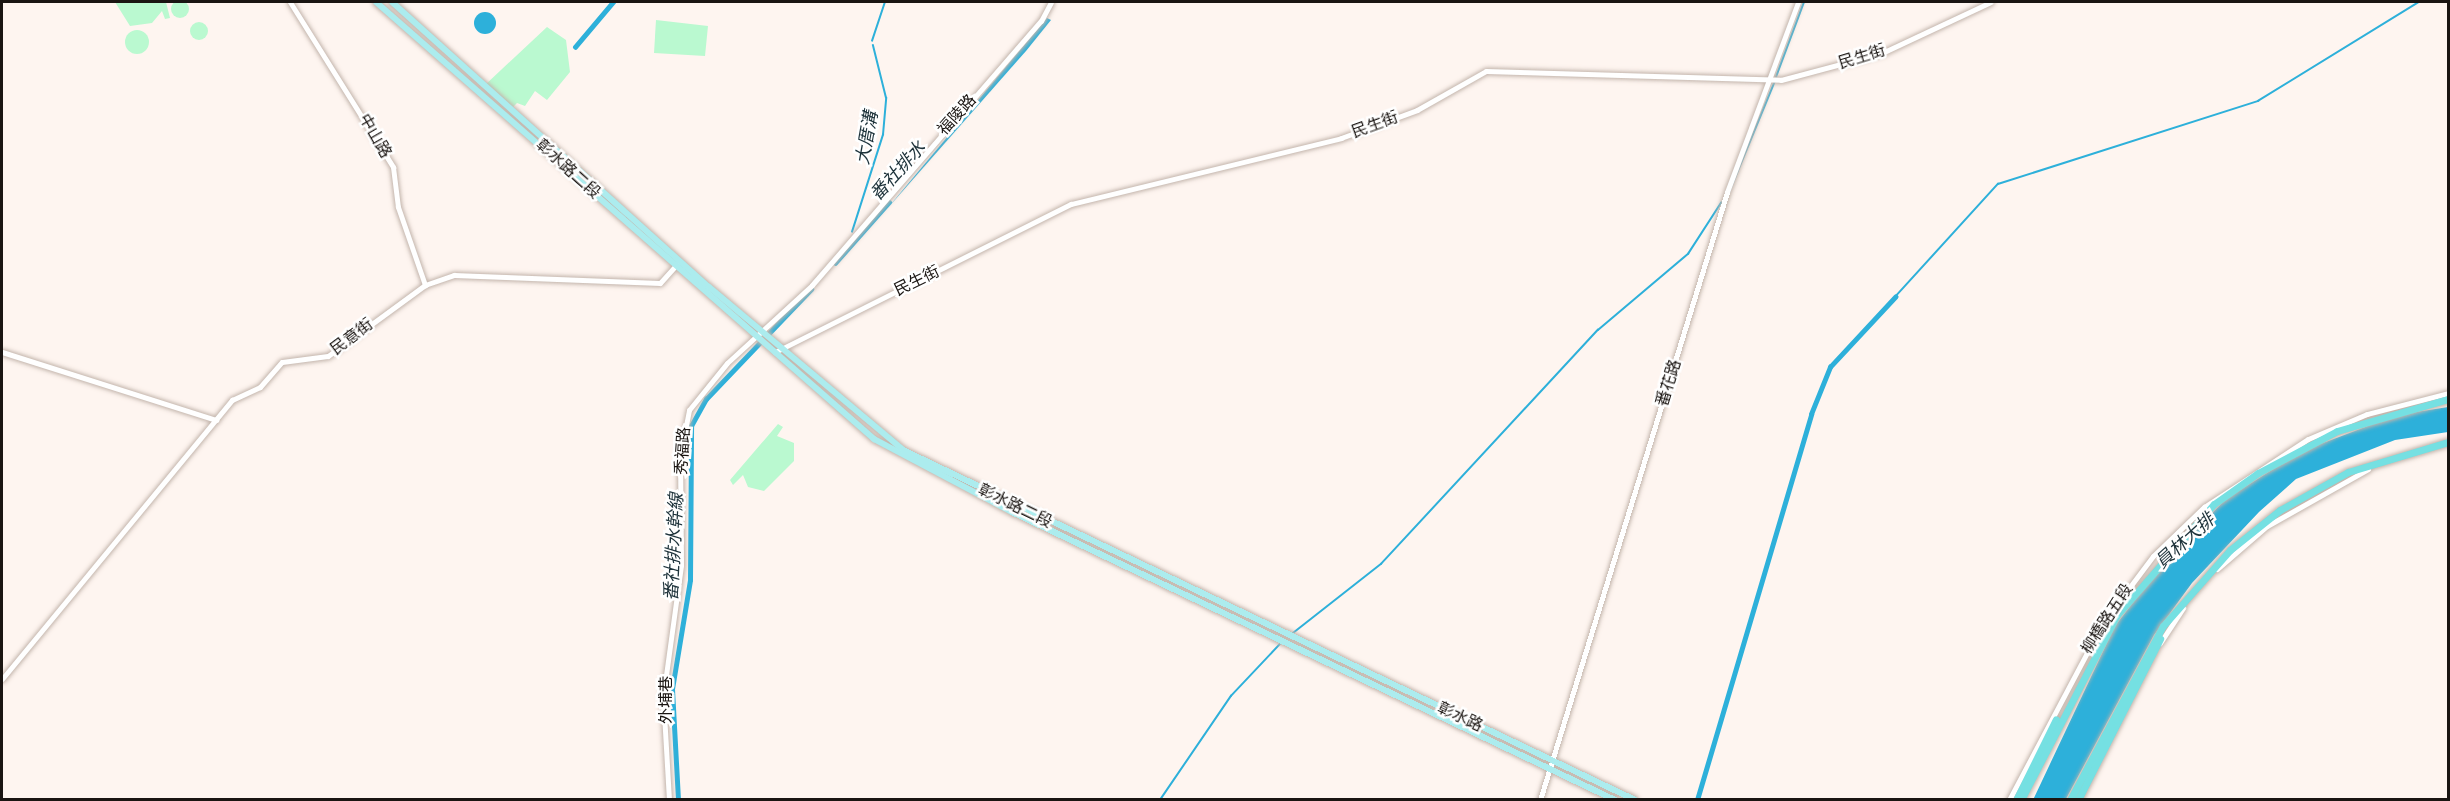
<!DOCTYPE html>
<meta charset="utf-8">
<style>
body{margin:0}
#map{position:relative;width:2450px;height:801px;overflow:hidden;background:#fef5f0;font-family:"Roboto Condensed","Noto Sans TC",sans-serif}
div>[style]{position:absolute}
.green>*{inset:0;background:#baf9d0}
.round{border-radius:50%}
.water>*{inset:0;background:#2db0da}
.stream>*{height:1.5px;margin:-0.75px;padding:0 0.75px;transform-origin:0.75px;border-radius:0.75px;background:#2db0da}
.canal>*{height:4.5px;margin:-2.25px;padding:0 2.25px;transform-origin:2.25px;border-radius:2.25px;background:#2db0da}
.roads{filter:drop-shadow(0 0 2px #c3b5ac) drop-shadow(0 0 2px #c3b5ac)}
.secondary>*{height:5px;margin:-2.5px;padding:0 2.5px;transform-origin:2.5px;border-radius:2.5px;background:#fff}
.primary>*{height:6px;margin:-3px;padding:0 3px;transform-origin:3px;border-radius:3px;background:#acecee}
.highway>*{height:7px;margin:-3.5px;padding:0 3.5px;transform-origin:3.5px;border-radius:3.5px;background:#75e0e2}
span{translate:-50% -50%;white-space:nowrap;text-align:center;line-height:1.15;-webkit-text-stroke:5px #fff;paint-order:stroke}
.street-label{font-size:16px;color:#1a1512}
.water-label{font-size:18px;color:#1d323a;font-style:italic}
.frame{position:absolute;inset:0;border:3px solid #1a1512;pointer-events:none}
</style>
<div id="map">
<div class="green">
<div class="round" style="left:171px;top:0;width:18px;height:18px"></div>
<div style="clip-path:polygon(115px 2px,166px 2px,170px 18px,165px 19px,162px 11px,152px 23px,130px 26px)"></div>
<div style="clip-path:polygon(656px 20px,708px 26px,705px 56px,654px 53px)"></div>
<div class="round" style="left:190px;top:22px;width:18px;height:18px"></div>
<div style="clip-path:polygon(547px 27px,566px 40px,570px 72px,547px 100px,535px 91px,525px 106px,517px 103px,511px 109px,485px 85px)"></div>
<div class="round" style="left:125px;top:30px;width:24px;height:24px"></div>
<div style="clip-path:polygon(778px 424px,783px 427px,777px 436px,794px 443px,794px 461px,764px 491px,748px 487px,743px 475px,733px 485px,730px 480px)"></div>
</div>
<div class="water">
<div class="round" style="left:474px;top:12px;width:22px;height:22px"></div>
<div style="clip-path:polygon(1047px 18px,1051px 20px,1026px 51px,886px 210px)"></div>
<div style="clip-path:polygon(2448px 407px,2448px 432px,2395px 440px,2296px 479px,2259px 512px,2192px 583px,2154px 635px,2066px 799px,2033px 800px,2115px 626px,2166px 560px,2226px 499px,2302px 451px,2397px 415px)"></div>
</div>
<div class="stream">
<div style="left:872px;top:41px;width:41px;rotate:-71.6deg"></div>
<div style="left:1776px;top:77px;width:80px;rotate:-69.5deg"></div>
<div style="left:1728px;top:195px;width:123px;rotate:-67.6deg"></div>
<div style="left:852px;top:232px;width:102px;rotate:-72.3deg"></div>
<div style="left:883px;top:135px;width:37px;rotate:-85deg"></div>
<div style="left:886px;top:98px;width:54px;rotate:-104deg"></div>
<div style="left:852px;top:244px;width:1px;rotate:-90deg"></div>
<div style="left:1895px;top:297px;width:153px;rotate:-47.7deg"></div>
<div style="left:1998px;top:184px;width:273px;rotate:-17.7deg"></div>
<div style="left:2258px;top:101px;width:189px;rotate:-31.6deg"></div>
<div style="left:1293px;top:633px;width:112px;rotate:-38.1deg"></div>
<div style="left:1381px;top:564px;width:319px;rotate:-47.2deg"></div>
<div style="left:1598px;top:330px;width:118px;rotate:-40.2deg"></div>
<div style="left:1688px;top:254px;width:61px;rotate:-57.1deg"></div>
<div style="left:1160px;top:800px;width:126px;rotate:-55.7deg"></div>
<div style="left:1231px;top:696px;width:71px;rotate:-46.7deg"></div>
</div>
<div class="canal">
<div style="left:575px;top:47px;width:59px;rotate:-49.8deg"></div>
<div style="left:835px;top:263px;width:81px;rotate:-48.5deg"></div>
<div style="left:678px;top:800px;width:111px;rotate:-93.1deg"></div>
<div style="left:672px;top:689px;width:110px;rotate:-80.6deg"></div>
<div style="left:690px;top:580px;width:154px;rotate:-89.6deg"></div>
<div style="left:691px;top:426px;width:31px;rotate:-61deg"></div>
<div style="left:706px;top:399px;width:152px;rotate:-46.3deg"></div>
<div style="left:1697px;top:800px;width:402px;rotate:-73.5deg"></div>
<div style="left:1811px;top:414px;width:51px;rotate:-68deg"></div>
<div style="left:1830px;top:367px;width:96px;rotate:-47.1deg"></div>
</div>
<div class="roads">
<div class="secondary">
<div style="left:290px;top:2px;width:195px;rotate:58deg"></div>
<div style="left:393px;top:167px;width:40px;rotate:82.9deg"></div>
<div style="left:398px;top:207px;width:83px;rotate:70.9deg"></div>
<div style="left:2px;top:352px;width:225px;rotate:17.6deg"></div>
<div style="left:775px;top:352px;width:331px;rotate:-26.6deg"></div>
<div style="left:1071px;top:204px;width:278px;rotate:-13.7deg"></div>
<div style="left:1341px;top:138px;width:81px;rotate:-20.2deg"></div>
<div style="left:1417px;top:110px;width:79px;rotate:-29.5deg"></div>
<div style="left:1486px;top:71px;width:295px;rotate:1.7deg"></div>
<div style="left:1781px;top:80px;width:105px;rotate:-15deg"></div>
<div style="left:1882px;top:53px;width:120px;rotate:-25.1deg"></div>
<div style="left:2217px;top:569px;width:66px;rotate:-40.7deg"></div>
<div style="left:2267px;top:526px;width:116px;rotate:-29.4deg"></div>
<div style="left:2160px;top:643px;width:42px;rotate:-56.7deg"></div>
<div style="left:2px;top:679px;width:362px;rotate:-50.5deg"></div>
<div style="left:232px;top:400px;width:31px;rotate:-25deg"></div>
<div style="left:260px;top:387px;width:33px;rotate:-49deg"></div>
<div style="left:282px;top:362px;width:46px;rotate:-7.4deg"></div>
<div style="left:328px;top:356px;width:120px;rotate:-36.2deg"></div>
<div style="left:425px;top:285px;width:31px;rotate:-19deg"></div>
<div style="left:454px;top:275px;width:206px;rotate:2.2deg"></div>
<div style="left:660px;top:283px;width:25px;rotate:-48deg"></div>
<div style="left:669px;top:800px;width:103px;rotate:-93.3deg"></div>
<div style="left:663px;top:697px;width:133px;rotate:-82.2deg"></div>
<div style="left:681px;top:565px;width:109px;rotate:-90.5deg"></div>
<div style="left:680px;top:456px;width:47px;rotate:-78.9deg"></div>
<div style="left:689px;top:410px;width:60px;rotate:-51deg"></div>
<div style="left:727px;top:363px;width:115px;rotate:-42.5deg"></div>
<div style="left:812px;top:285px;width:349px;rotate:-49.1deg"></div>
<div style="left:1041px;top:21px;width:21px;rotate:-62deg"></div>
<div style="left:1540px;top:800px;width:636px;rotate:-72.9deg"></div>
<div style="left:1727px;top:192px;width:203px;rotate:-69.5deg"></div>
<div style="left:2009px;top:800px;width:199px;rotate:-62.1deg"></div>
<div style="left:2102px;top:624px;width:85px;rotate:-53.1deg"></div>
<div style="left:2153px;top:556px;width:71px;rotate:-43.9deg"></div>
<div style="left:2204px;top:507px;width:124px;rotate:-33.2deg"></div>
<div style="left:2308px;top:439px;width:64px;rotate:-23deg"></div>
<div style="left:2367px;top:414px;width:84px;rotate:-14.5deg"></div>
</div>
<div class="primary">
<div style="left:376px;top:2px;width:663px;rotate:41.27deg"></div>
<div style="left:874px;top:439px;width:156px;rotate:27.9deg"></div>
<div style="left:1012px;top:512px;width:668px;rotate:25.53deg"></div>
<div style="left:392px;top:2px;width:426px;rotate:42deg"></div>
<div style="left:709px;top:287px;width:253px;rotate:40deg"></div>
<div style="left:903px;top:450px;width:811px;rotate:25.55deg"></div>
</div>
<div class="highway">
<div style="left:2016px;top:800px;width:90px;rotate:-63.7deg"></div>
<div style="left:2021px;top:800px;width:208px;rotate:-62.6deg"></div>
<div style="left:2117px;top:615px;width:147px;rotate:-48.9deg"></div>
<div style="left:2214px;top:504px;width:54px;rotate:-35.2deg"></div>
<div style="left:2258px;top:473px;width:89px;rotate:-28deg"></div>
<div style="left:2337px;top:431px;width:116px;rotate:-16.1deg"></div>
<div style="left:2070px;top:800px;width:197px;rotate:-61.9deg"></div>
<div style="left:2163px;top:626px;width:101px;rotate:-48.6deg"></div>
<div style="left:2230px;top:550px;width:64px;rotate:-38.7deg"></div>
<div style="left:2280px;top:510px;width:78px;rotate:-29.2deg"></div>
<div style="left:2348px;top:472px;width:104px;rotate:-16.7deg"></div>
<div style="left:2078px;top:800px;width:181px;rotate:-63deg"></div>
</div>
</div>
<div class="street-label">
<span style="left:1862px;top:57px;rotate:-17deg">民生街</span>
<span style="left:957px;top:115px;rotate:-48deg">福陵路</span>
<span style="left:1375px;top:125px;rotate:-20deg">民生街</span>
<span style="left:375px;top:136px;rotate:60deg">中山路</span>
<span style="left:568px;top:169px;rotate:42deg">彰水路二段</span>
<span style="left:917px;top:281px;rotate:-26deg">民生街</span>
<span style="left:352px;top:337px;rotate:-37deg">民意街</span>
<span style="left:1669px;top:383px;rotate:-73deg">番花路</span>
<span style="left:683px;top:451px;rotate:-86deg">秀福路</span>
<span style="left:1015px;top:506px;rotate:26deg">彰水路二段</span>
<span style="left:2107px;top:619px;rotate:-57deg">柳橋路五段</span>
<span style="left:666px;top:700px;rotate:-90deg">外埔巷</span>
<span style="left:1460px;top:717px;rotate:25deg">彰水路</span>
</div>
<div class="water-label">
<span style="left:867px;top:138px;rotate:-80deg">大厝溝</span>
<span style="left:898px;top:171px;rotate:-48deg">番社排水</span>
<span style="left:2185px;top:541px;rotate:-42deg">員林大排</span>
<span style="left:674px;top:547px;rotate:-87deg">番社排水幹線</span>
</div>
<div class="frame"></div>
</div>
